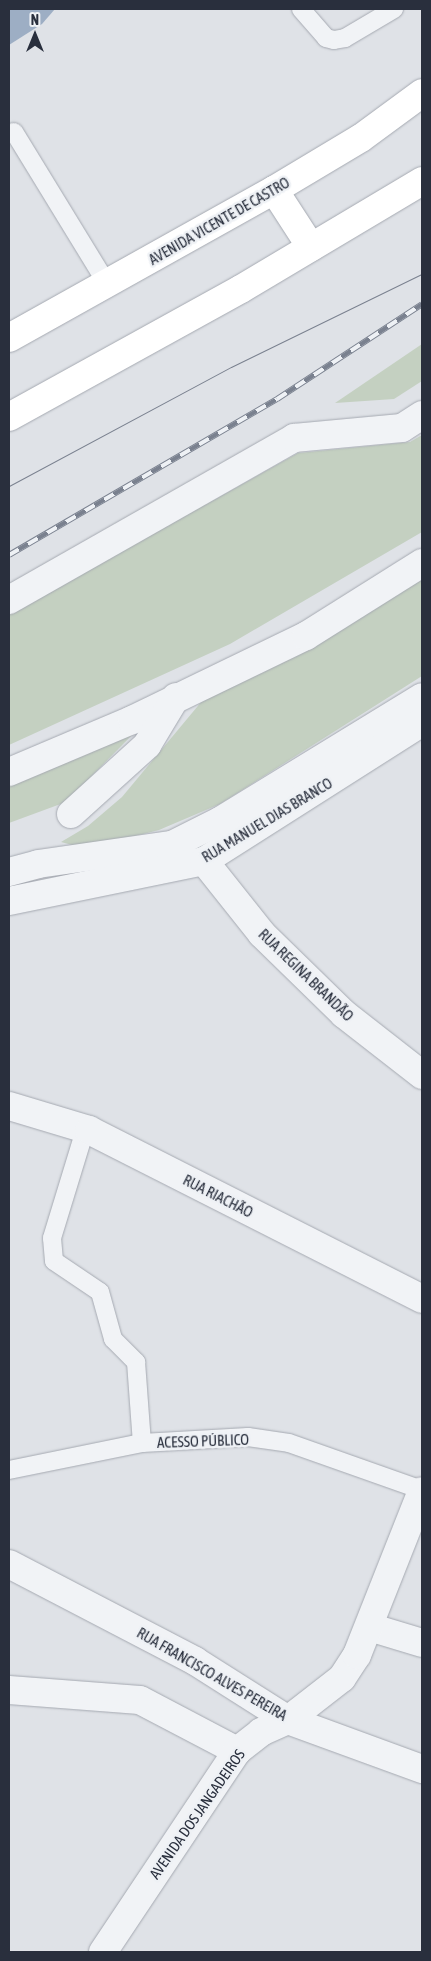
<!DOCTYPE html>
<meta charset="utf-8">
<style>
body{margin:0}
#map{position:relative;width:431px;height:1961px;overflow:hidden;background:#dfe2e7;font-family:"Asap Condensed",sans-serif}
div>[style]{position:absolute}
.green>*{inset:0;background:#c4d0c1}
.water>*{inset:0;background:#9daec4}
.roads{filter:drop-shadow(0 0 1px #a5a9b1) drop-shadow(0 0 1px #a5a9b1)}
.lane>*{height:18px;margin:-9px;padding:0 9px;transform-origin:9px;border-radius:9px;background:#f1f3f6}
.street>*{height:28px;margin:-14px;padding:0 14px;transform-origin:14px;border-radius:14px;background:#f1f3f6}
.primary>*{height:28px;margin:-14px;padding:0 14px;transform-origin:14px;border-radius:14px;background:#fff}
.tram>*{height:1px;margin:-0.5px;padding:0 0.5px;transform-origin:0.5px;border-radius:0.5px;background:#7a818f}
.rail>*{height:5.5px;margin-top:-2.75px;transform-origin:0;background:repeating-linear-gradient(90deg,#eef1f5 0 11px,#7a818f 0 22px);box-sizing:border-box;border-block:1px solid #7a818f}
span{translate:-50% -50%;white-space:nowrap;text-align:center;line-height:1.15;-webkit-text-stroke:5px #eef1f5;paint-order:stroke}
.street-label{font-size:15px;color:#292f3d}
.frame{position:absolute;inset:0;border:10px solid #292f3d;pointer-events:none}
.north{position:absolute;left:10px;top:10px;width:50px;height:50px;-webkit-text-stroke:4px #eef1f5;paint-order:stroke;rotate:0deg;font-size:14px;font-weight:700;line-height:20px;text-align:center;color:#292f3d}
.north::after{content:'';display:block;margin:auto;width:18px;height:22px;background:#292f3d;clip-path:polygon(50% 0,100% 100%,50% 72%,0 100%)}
</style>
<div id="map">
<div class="green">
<div style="clip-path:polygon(422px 344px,422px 381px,394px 399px,335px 403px)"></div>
<div style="clip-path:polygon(422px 435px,422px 532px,230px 644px,9px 745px,9px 614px,298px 453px,410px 442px)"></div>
<div style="clip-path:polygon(422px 577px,422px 676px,220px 804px,159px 830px,104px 844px,76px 846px,61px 842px,88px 826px,122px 797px,207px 695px)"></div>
<div style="clip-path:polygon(138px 729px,66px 802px,9px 823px,9px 782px)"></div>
</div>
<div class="water">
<div style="clip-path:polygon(9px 9px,55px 9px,42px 24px,9px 45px)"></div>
</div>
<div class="roads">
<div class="lane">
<div style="left:301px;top:9px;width:38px;rotate:49deg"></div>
<div style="left:326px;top:38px;width:8px;rotate:14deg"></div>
<div style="left:334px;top:40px;width:11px;rotate:-10deg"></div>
<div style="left:345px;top:38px;width:57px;rotate:-30.6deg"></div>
<div style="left:14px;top:132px;width:178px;rotate:58.5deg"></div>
<div style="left:85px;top:1130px;width:113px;rotate:107deg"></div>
<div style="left:52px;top:1238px;width:23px;rotate:85deg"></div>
<div style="left:54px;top:1261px;width:55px;rotate:34deg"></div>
<div style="left:100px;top:1292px;width:49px;rotate:74.5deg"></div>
<div style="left:113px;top:1339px;width:33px;rotate:45deg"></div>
<div style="left:136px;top:1362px;width:81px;rotate:85.8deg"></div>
<div style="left:9px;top:1470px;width:136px;rotate:-11.5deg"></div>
<div style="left:142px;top:1443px;width:106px;rotate:-3.2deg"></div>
<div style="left:248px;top:1437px;width:41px;rotate:8.3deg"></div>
<div style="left:289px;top:1443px;width:141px;rotate:19.5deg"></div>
</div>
<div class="street">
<div style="left:9px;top:600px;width:328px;rotate:-29.6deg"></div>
<div style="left:294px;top:438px;width:108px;rotate:-5.3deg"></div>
<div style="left:402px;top:428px;width:24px;rotate:-33deg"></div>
<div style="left:9px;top:772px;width:134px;rotate:-22.9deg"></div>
<div style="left:132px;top:720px;width:193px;rotate:-25.8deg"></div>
<div style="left:306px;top:636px;width:137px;rotate:-32.2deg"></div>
<div style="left:71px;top:814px;width:103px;rotate:-42.2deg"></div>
<div style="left:147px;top:745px;width:56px;rotate:-58.9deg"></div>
<div style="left:204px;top:861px;width:93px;rotate:51.5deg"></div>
<div style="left:262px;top:934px;width:115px;rotate:44.3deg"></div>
<div style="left:344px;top:1014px;width:99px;rotate:38deg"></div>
<div style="left:9px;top:872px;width:30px;rotate:-15deg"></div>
<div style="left:38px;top:864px;width:135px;rotate:-8.1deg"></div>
<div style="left:172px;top:845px;width:54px;rotate:-26.6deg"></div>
<div style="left:220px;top:821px;width:237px;rotate:-31.5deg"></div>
<div style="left:9px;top:901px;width:199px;rotate:-11.6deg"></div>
<div style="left:204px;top:861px;width:259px;rotate:-32.5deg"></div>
<div style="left:9px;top:1106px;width:84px;rotate:16.7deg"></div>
<div style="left:89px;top:1130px;width:373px;rotate:26.9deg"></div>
<div style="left:9px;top:1564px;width:210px;rotate:27.5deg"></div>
<div style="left:195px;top:1661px;width:110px;rotate:32.4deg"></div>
<div style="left:288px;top:1720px;width:143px;rotate:20.1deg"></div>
<div style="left:369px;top:1627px;width:55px;rotate:16.8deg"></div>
<div style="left:9px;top:1690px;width:131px;rotate:4.4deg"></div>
<div style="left:140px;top:1700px;width:110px;rotate:27.7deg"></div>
<div style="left:103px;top:1952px;width:242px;rotate:-56.3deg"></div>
<div style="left:237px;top:1751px;width:31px;rotate:-38deg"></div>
<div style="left:261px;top:1732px;width:30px;rotate:-24deg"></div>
<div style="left:288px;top:1720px;width:68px;rotate:-37.9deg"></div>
<div style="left:342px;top:1678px;width:27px;rotate:-57deg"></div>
<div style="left:357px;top:1655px;width:176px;rotate:-68.4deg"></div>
</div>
<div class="primary">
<div style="left:274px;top:190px;width:68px;rotate:57deg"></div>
<div style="left:9px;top:338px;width:304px;rotate:-29.2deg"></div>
<div style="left:274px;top:190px;width:101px;rotate:-30.9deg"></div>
<div style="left:361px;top:138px;width:76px;rotate:-36.4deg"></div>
<div style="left:9px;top:417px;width:265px;rotate:-28.9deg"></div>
<div style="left:241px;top:289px;width:211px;rotate:-30.8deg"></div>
</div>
</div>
<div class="tram">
<div style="left:9px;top:486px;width:252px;rotate:-28.2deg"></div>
<div style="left:231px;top:367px;width:212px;rotate:-26deg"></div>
</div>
<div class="rail">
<div style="left:9px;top:555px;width:310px;rotate:-30.2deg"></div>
<div style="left:277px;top:399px;width:173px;rotate:-33.2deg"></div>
</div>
<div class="street-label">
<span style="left:219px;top:221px;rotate:-30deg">AVENIDA VICENTE DE CASTRO</span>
<span style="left:267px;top:820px;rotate:-31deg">RUA MANUEL DIAS BRANCO</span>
<span style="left:306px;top:975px;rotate:44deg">RUA REGINA BRANDÃO</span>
<span style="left:218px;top:1196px;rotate:27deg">RUA RIACHÃO</span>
<span style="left:203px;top:1441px;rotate:-2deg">ACESSO PÚBLICO</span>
<span style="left:212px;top:1674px;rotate:30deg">RUA FRANCISCO ALVES PEREIRA</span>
<span style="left:197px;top:1814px;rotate:-55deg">AVENIDA DOS JANGADEIROS</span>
</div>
<div class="frame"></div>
<div class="north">N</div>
</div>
